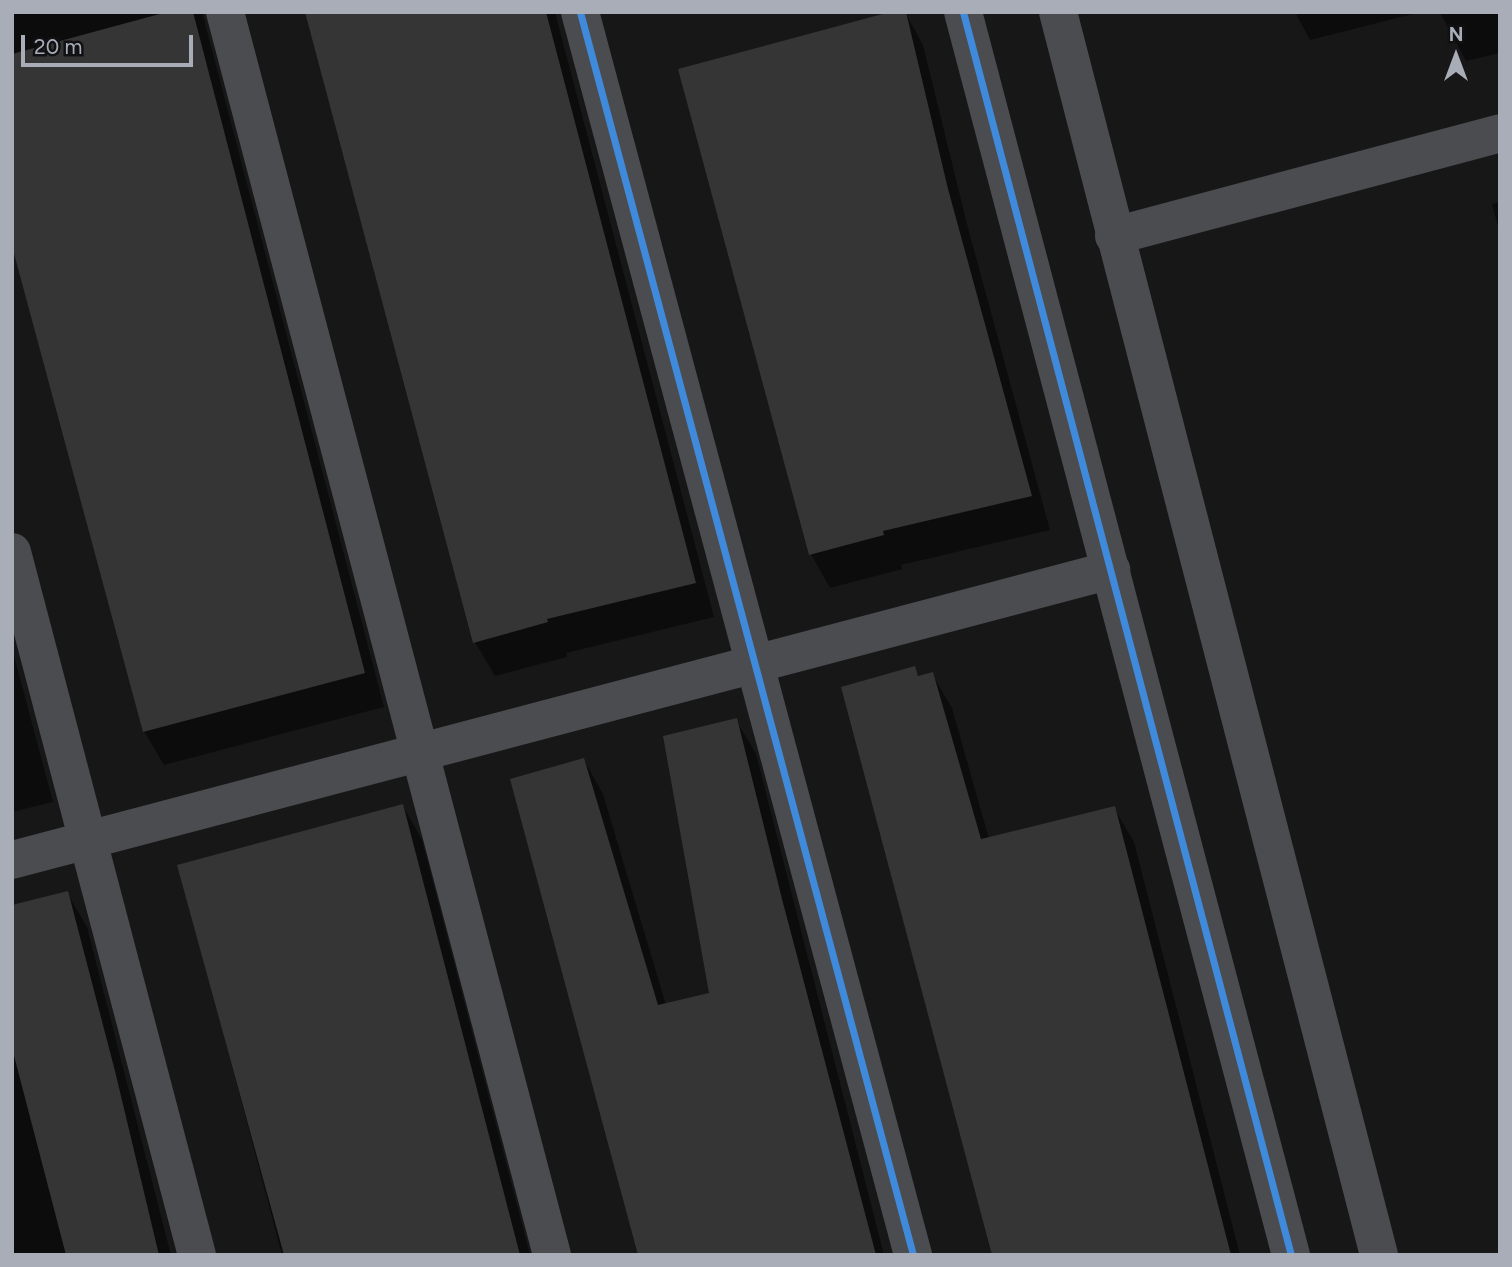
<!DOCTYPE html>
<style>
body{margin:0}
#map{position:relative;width:1512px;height:1267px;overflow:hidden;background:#171717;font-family:Figtree,sans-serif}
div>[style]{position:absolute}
.shadow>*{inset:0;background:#0007}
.building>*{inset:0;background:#353536}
.minor>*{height:38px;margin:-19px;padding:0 19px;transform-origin:19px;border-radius:19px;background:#4b4c50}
.tertiary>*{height:38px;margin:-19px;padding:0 19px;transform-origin:19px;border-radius:19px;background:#4b4c50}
.cycleway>*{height:7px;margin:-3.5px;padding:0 3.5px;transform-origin:3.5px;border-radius:3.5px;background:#408adc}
span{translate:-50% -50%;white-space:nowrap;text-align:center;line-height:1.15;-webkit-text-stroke:7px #111113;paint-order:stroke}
.frame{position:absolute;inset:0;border:14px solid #a8adb8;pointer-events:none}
.north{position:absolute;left:1421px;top:21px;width:70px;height:70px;-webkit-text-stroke:5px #111113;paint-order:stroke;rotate:0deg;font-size:19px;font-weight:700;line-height:28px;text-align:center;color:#a8adb8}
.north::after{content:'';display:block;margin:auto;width:24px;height:32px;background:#a8adb8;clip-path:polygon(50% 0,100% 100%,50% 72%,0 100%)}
.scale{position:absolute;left:21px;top:35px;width:172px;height:32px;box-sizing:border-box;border:4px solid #a8adb8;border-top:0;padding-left:9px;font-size:21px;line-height:24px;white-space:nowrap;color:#a8adb8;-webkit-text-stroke:5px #111113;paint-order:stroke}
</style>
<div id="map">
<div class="shadow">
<div style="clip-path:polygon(12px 12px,202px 12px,384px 707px,164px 765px,144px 731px,12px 236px)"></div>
<div style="clip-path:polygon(308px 12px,555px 12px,714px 617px,566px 653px,567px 657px,495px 676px,475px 642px)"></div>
<div style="clip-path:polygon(905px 12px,923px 45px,967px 224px,1050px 530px,901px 565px,902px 569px,830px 588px,811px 554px)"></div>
<div style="clip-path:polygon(1295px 12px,1421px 12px,1310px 40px)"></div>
<div style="clip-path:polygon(1440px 12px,1500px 12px,1500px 53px,1466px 61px)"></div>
<div style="clip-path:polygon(1500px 202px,1500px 234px,1492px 204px)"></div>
<div style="clip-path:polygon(12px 648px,53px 802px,12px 812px)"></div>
<div style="clip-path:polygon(914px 668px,919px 677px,932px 674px,952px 708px,989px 839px,1114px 808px,1134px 842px,1240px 1255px,994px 1255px)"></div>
<div style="clip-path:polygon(736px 720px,756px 754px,884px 1255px,638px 1255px,584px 760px,603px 794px,666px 1005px,711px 994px)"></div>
<div style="clip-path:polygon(403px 806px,422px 840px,530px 1255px,282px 1255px,179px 866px)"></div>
<div style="clip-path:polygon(67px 893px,87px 927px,171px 1255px,12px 1255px,12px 908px)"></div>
</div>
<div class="building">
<div style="clip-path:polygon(167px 12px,193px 12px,365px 673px,143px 732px,12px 246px,12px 54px)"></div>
<div style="clip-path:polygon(305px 12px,546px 12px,696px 583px,547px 619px,548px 622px,473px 643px)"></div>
<div style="clip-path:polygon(890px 12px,906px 12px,948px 189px,1032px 496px,883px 531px,884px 535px,809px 555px,678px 69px)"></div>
<div style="clip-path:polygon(915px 666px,918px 676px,933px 672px,981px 839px,1115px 806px,1231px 1255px,992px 1255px,841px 687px)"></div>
<div style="clip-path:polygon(737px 718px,782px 899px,876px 1255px,638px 1255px,510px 779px,584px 758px,658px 1005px,709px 993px,663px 736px)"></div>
<div style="clip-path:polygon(403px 804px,520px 1255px,284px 1255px,177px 865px)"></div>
<div style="clip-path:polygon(68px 891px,115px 1071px,159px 1255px,66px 1255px,12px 1048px,12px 905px)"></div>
</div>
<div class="minor">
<div style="left:225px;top:12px;width:1285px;rotate:75.26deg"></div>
<div style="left:580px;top:12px;width:1287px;rotate:75deg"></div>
<div style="left:1114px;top:236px;width:400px;rotate:-14.9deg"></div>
<div style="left:12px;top:552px;width:727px;rotate:75.26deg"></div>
<div style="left:12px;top:860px;width:1137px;rotate:-14.78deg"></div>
</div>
<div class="tertiary">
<div style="left:963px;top:12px;width:1286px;rotate:75.22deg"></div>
<div style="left:1058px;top:12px;width:1284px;rotate:75.52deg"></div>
</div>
<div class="cycleway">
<div style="left:580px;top:12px;width:1287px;rotate:75deg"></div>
<div style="left:963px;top:12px;width:1286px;rotate:75.22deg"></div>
</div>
<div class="frame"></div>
<div class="north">N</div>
<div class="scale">20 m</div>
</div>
